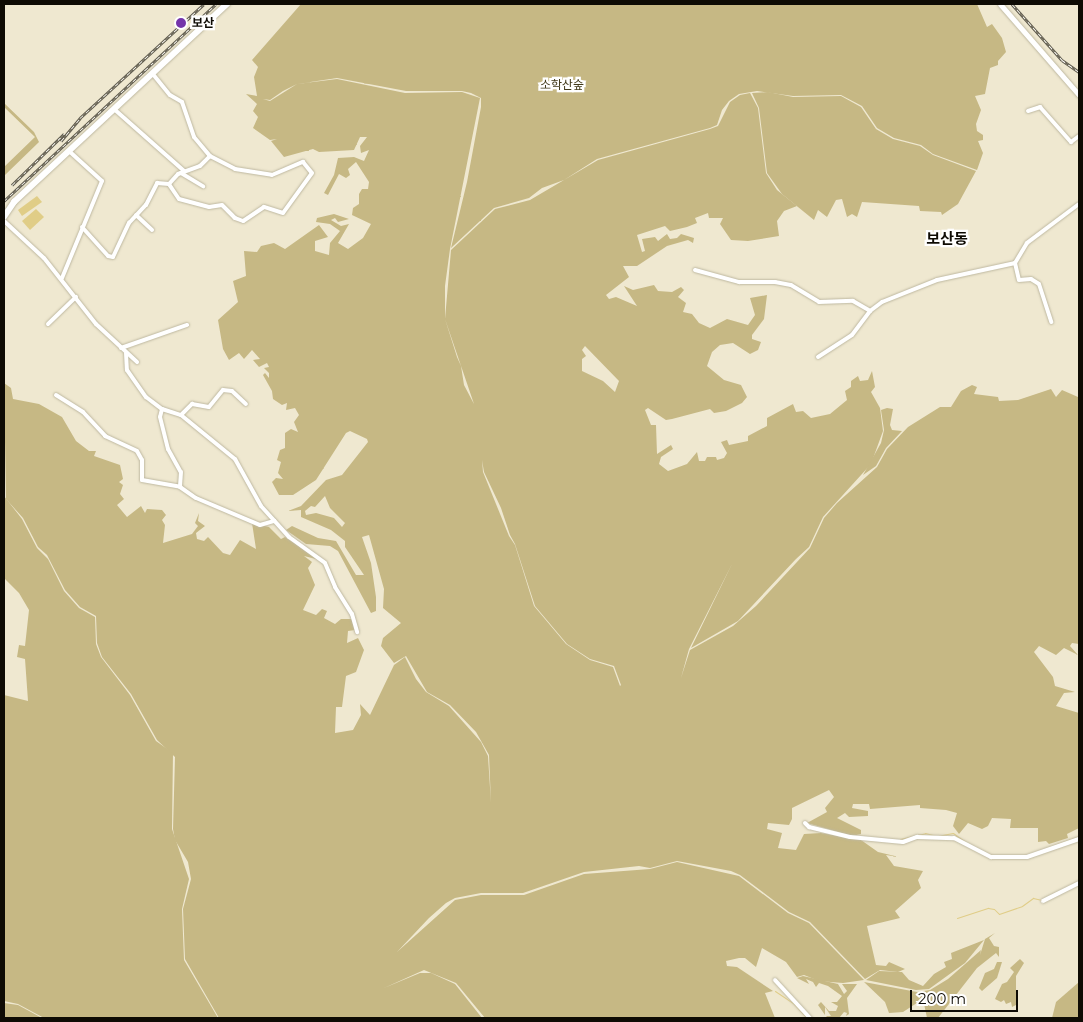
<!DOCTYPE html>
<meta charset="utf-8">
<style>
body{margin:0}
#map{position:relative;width:1083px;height:1022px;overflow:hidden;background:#efe8d0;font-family:Montserrat,"Noto Sans KR",sans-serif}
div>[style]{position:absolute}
.green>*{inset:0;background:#c6b884}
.water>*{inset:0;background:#e0cd87}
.stream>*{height:1px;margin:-0.5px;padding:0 0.5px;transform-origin:0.5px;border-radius:0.5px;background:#e0cd87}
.roads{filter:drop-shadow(0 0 1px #beb8a0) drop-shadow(0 0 1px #beb8a0)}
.minor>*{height:4px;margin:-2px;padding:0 2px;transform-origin:2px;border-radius:2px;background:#fff}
.tertiary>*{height:5px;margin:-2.5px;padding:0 2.5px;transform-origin:2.5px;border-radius:2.5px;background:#fff}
.secondary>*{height:5.5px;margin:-2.75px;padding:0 2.75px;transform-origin:2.75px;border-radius:2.75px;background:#fff}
.rail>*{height:3px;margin-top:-1.5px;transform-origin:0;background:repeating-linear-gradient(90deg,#fff 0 4px,#5c584b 0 8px);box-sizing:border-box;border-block:1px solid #5c584b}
.dots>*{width:14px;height:14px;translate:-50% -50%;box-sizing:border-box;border:2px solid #fff;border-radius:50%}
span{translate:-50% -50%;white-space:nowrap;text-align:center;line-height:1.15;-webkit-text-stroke:4.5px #fff;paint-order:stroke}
.poi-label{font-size:12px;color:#0e0b04;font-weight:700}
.left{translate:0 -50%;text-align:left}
.park-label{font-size:12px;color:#403819}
.quarter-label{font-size:15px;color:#0e0b04;font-weight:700}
.frame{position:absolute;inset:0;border:5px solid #0e0b04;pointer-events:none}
.scale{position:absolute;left:910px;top:990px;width:108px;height:22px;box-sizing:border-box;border:2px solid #0e0b04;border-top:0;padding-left:6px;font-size:15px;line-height:18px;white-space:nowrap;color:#0e0b04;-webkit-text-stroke:4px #fff;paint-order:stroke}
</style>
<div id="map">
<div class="green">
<div style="clip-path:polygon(evenodd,301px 4px,977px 4px,987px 27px,992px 24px,1002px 38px,1006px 52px,998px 61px,998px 65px,990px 68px,985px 94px,975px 96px,981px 110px,976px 124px,977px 131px,983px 135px,983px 140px,978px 141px,983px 153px,977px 170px,933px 154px,921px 145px,894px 138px,877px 128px,862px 106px,841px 95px,793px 96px,757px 91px,739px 94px,729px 101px,722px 110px,717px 125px,710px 128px,597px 159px,564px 180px,542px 188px,529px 198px,494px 208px,451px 248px,467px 182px,481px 107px,481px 98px,471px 93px,462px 91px,406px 91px,337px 78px,297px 84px,283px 91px,270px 100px,263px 99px,270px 101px,297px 84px,337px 79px,405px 93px,462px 92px,480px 98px,450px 249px,445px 286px,445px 319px,457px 357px,461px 366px,464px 385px,474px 404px,482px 451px,474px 404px,445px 319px,451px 250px,495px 209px,530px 200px,598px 160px,710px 129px,718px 126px,730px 102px,740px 95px,750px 93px,758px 108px,766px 173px,777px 190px,797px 206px,784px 211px,777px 221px,779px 236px,748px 241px,731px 240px,720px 224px,723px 218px,709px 218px,708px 213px,695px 218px,697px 223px,687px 227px,670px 231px,665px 226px,637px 235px,642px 252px,645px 251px,642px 239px,655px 237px,658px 241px,667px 234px,670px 239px,677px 238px,681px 234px,694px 238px,693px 243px,688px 240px,667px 246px,637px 266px,623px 266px,629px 277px,606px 295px,609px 299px,616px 297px,637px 306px,624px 286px,633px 290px,654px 285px,658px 291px,672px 292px,681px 287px,684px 290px,678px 297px,686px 303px,683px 312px,692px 314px,699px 323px,710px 328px,727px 319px,748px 325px,755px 315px,750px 298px,767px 295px,764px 319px,752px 335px,752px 339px,761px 342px,758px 350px,750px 354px,733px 343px,720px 345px,712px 352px,707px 366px,724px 380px,741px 385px,747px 397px,742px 403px,726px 411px,714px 413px,710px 409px,672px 419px,666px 420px,648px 408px,645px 410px,651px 425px,656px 425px,657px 454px,671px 445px,673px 449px,661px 457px,659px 464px,668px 471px,687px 464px,697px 452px,699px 461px,705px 461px,707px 457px,716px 457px,717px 460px,724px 458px,727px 453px,721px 442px,727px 440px,729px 445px,748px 441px,748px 436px,767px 426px,767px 418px,793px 404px,796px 412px,803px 411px,811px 418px,830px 414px,847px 400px,845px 391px,851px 387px,851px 381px,858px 376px,860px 381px,868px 380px,872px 371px,875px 387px,871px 392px,880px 408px,883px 431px,871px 464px,823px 517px,809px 547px,796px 559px,738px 621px,691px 648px,732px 564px,689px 649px,681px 678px,690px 650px,733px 626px,756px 606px,810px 548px,824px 518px,837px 503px,877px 467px,887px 449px,908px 427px,940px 407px,951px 407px,961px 391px,972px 385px,977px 387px,974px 394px,998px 397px,999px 401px,1018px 400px,1051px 389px,1056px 397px,1062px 390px,1078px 397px,1079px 393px,1079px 644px,1072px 643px,1070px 646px,1078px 655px,1064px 648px,1056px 655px,1039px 646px,1034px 652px,1053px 677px,1055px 686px,1075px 692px,1064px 693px,1056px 706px,1079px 713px,1079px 828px,1067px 834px,1068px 838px,1049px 844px,1046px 841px,1038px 842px,1038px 828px,1010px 828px,1011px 819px,992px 818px,988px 826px,982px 829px,968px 823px,959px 834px,953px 826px,957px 813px,946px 810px,920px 808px,920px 805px,870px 809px,869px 804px,853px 804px,852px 808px,868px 811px,868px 816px,849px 817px,845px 813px,837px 818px,861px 830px,861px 834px,852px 836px,807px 823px,827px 812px,825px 808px,834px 797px,829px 790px,792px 808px,792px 819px,789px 825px,768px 823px,767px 829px,782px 833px,778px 848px,796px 850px,804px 834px,821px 833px,861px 840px,878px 852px,899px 857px,886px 855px,894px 866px,923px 871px,918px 880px,921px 888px,895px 911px,900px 918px,867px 926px,876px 965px,886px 966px,889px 962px,905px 969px,898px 972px,880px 970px,865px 979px,810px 922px,789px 912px,740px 875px,731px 871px,677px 861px,650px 868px,639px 866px,584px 872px,523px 893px,481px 893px,455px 898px,446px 903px,429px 918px,397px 952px,455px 900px,481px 895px,524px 895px,584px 874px,650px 869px,677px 862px,739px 876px,788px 913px,809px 923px,864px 980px,843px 983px,819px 981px,804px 975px,797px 977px,786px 962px,762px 948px,756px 967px,745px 958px,739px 958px,726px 961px,727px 966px,737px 967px,773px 991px,765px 993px,775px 1018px,485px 1018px,456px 983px,424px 970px,384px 988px,420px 973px,431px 973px,455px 984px,482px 1018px,219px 1018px,185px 959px,183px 909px,191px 879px,188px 862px,175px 840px,173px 829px,175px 757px,157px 740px,131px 694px,102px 657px,97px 643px,96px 616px,80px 607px,65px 590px,47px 555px,38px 547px,23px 518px,6px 499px,4px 383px,11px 388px,13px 399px,39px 404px,62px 417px,76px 441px,89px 451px,96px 451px,94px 456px,120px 465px,123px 479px,119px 482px,123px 485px,120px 494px,124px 499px,117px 505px,127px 517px,141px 506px,145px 513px,147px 509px,162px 510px,166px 515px,162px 520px,165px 525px,163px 543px,192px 534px,198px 526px,195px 523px,199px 513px,198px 521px,205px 526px,196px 533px,197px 539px,204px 541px,208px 537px,223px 553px,230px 555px,240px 540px,256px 549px,252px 523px,269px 527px,281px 539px,285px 537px,320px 560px,304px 556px,312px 562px,308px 568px,315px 585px,303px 610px,316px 615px,322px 609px,327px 611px,324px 618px,335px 624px,341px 619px,352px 619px,355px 630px,348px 631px,347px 643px,358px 638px,364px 650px,356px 672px,346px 676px,342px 707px,336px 707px,335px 733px,353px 730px,361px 715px,360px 704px,370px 715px,394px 665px,405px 657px,416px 679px,426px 692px,449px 706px,481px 742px,488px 756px,491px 803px,489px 755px,476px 732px,450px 705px,427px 692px,406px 656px,394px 663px,381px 646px,383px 638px,401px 623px,383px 608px,384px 589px,369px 535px,362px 537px,371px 563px,376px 597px,376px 611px,371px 613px,338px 551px,330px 546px,306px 544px,286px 530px,292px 526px,318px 538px,336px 541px,356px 575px,364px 575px,345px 547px,345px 541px,331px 530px,301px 517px,301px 510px,288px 511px,301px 506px,326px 480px,342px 475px,368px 442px,367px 439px,350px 431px,346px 433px,316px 480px,293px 495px,279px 495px,272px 482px,276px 478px,283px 479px,278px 473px,281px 462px,277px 460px,280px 450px,285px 448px,285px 433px,291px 429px,298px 432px,294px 422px,299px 415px,295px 408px,286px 410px,287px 403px,282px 405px,273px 399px,272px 391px,263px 375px,265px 373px,269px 378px,269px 373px,264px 368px,269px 367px,267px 363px,259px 367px,253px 360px,260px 359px,252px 350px,244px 359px,239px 353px,229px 360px,223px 349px,218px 320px,238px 302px,233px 281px,246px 276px,244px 251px,257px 252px,261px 246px,274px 243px,285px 249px,319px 225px,328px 237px,315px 241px,315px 251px,329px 255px,330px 243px,340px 231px,330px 224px,316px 222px,317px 218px,334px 214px,349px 219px,338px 222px,335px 218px,331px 220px,341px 226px,349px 224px,338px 243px,348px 249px,363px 238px,371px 224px,352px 215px,353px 208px,359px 204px,359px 194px,362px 189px,368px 189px,369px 182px,356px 162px,348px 169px,350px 175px,346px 178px,339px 174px,328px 195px,324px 193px,334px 175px,338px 158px,354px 157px,364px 161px,369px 150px,361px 153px,360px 146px,367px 137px,360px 137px,354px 150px,319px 152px,313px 149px,284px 157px,271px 141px,277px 139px,270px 140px,253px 128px,258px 117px,253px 111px,257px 104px,246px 94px,257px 96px,254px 77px,258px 67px,252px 60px,301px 4px,585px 346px,619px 381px,615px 392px,603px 381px,582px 371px,582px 359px,586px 356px,582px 350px,585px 346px,301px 4px,482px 460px,484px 472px,501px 508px,510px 535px,515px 544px,535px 606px,567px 644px,590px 659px,614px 666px,621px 685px,620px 686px,613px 667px,590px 660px,566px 644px,534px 606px,515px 545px,509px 536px,483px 472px,482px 460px,301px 4px,325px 496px,330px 508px,345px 523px,342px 527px,334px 518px,316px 513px,306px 515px,305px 511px,311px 506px,315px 507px,325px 496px)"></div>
<div style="clip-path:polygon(768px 92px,793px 97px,841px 96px,861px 107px,876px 129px,893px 139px,920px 146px,933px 155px,976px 171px,958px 204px,942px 215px,941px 212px,920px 211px,919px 206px,862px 202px,857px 217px,852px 214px,847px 217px,842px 199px,836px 200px,827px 217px,818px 210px,814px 220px,782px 194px,767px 173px,759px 108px,752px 93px)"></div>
<div style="clip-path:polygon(4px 103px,34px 132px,39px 142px,4px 176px,4px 167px,35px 137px,4px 107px)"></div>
<div style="clip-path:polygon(887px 408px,893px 409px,890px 425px,892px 430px,902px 431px,886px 448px,876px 466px,863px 475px,881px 443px,884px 430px,881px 410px)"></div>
<div style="clip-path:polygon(4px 496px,22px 519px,37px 548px,48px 559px,64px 591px,79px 608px,95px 617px,96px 644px,101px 657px,130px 695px,156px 741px,173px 753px,172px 829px,189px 879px,182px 909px,184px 960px,218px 1018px,44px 1018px,18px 1004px,4px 1001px,4px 695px,28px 701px,25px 659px,17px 657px,19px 645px,25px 646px,29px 610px,19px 593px,5px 579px)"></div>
<div style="clip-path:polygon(995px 933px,989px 938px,994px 946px,999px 947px,999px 957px,996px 953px,977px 968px,938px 1018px,927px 1018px,923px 999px,903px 1012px,889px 1013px,885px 1002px,864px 982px,917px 992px,930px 990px,948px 979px,981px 950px,980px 955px,985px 939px)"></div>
<div style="clip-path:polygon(984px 940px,965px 963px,929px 989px,916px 990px,866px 980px,879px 971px,902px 972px,909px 980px,923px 986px,934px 974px,946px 967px,944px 962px,952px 959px,951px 953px)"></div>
<div style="clip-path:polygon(1020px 959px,1024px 963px,1016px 976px,1016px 1005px,1012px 1007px,1011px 1002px,1006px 1004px,1004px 1000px,1001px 1002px,995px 999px,1002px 984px,1007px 982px,1014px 972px,1010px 968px)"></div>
<div style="clip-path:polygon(997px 962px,1002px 962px,997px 978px,982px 991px,979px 988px,985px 973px,994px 969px)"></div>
<div style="clip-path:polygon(803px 976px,838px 984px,844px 994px,847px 991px,842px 984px,857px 984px,847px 998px,849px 1014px,846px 1016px,847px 1013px,844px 1012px,839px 1018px,828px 1018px,826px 1016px,831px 1016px,825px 1007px,825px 1015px,818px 1005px,821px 1002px,829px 1011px,836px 1011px,838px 1006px,831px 1002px,837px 1002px,842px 996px,828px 986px,819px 983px,816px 987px,813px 982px,806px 979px,809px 984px,797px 978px)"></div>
<div style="clip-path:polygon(1079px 982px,1079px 1018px,1052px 1018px,1056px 1002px)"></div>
<div style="clip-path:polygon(4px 1003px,18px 1005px,42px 1018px,4px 1018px)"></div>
</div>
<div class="water">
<div style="clip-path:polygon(37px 196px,42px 202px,22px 216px,18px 210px)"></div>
<div style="clip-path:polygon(36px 209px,44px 217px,30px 230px,22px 221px)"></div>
</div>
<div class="stream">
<div style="left:900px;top:839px;width:26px;rotate:-13deg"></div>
<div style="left:925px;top:833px;width:12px;rotate:14deg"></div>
<div style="left:937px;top:836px;width:16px;rotate:-11deg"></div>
<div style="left:953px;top:833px;width:17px;rotate:36deg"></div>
<div style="left:1038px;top:851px;width:44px;rotate:-20.1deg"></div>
<div style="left:957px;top:918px;width:33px;rotate:-18deg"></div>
<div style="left:988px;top:908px;width:6px;rotate:9deg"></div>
<div style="left:994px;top:909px;width:7px;rotate:45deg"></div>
<div style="left:999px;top:914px;width:24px;rotate:-19deg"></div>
<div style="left:1022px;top:906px;width:14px;rotate:-36deg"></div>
<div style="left:1033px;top:898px;width:9px;rotate:13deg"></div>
<div style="left:775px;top:991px;width:23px;rotate:34deg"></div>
<div style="left:794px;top:1004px;width:19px;rotate:47deg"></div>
</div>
<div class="roads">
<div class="minor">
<div style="left:152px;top:73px;width:28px;rotate:51deg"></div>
<div style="left:170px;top:95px;width:14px;rotate:30deg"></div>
<div style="left:182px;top:102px;width:37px;rotate:71deg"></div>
<div style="left:194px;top:137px;width:25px;rotate:50deg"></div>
<div style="left:210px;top:156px;width:28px;rotate:27deg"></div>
<div style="left:235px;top:169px;width:37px;rotate:9deg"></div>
<div style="left:272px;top:175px;width:34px;rotate:-23deg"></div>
<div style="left:303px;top:162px;width:14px;rotate:51deg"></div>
<div style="left:312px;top:173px;width:49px;rotate:125.9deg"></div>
<div style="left:283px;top:213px;width:20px;rotate:-162deg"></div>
<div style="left:264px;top:207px;width:25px;rotate:146deg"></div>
<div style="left:243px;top:221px;width:9px;rotate:-159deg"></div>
<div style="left:235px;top:218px;width:18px;rotate:-135deg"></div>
<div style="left:222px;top:205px;width:13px;rotate:171deg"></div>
<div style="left:209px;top:207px;width:31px;rotate:-165deg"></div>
<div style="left:179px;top:199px;width:18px;rotate:-124deg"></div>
<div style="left:114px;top:109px;width:94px;rotate:41.5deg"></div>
<div style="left:1028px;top:111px;width:13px;rotate:-18deg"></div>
<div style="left:1040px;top:107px;width:47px;rotate:48.5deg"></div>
<div style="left:1071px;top:142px;width:10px;rotate:-37deg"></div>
<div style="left:181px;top:173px;width:26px;rotate:31deg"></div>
<div style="left:136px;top:215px;width:22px;rotate:43deg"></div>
<div style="left:4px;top:221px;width:54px;rotate:42.8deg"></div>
<div style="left:44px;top:258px;width:84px;rotate:51.8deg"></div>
<div style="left:96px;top:324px;width:56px;rotate:42.8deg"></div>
<div style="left:82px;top:227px;width:39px;rotate:48deg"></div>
<div style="left:108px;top:256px;width:5px;rotate:11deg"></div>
<div style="left:113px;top:257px;width:38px;rotate:-65deg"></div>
<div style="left:129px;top:223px;width:25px;rotate:-47deg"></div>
<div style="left:146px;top:205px;width:25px;rotate:-63deg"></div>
<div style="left:157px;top:183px;width:12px;rotate:5deg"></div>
<div style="left:169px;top:184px;width:13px;rotate:-48deg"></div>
<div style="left:178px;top:174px;width:23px;rotate:-20deg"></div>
<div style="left:200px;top:166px;width:14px;rotate:-45deg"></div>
<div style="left:1015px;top:263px;width:17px;rotate:77deg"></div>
<div style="left:1019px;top:280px;width:12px;rotate:-5deg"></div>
<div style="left:1031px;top:279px;width:9px;rotate:32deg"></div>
<div style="left:1039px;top:284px;width:40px;rotate:72deg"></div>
<div style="left:695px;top:270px;width:46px;rotate:15.3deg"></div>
<div style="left:739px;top:282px;width:36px"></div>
<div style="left:775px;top:282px;width:16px;rotate:11deg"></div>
<div style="left:791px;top:285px;width:33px;rotate:31deg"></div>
<div style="left:819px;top:302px;width:34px;rotate:-2deg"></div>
<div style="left:853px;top:301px;width:20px;rotate:30deg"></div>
<div style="left:62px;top:278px;width:105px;rotate:-67.6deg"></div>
<div style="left:102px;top:181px;width:45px;rotate:-137.7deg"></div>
<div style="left:48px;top:324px;width:39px;rotate:-44deg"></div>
<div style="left:121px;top:348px;width:70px;rotate:-19.2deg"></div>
<div style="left:126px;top:353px;width:17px;rotate:87deg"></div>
<div style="left:127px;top:370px;width:33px;rotate:55deg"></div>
<div style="left:146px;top:397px;width:20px;rotate:37deg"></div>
<div style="left:162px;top:409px;width:20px;rotate:18deg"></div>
<div style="left:181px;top:415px;width:70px;rotate:39.2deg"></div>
<div style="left:235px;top:459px;width:54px;rotate:61deg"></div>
<div style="left:261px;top:506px;width:42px;rotate:47.9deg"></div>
<div style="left:289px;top:537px;width:44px;rotate:35.8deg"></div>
<div style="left:325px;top:563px;width:26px;rotate:67deg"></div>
<div style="left:335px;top:587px;width:32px;rotate:58deg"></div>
<div style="left:352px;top:614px;width:19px;rotate:74deg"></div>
<div style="left:818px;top:357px;width:40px;rotate:-32.9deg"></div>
<div style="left:852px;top:335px;width:30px;rotate:-53deg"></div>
<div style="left:870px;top:311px;width:15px;rotate:-37deg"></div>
<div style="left:882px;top:302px;width:59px;rotate:-21.8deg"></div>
<div style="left:937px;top:280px;width:80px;rotate:-12.3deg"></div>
<div style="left:1015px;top:263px;width:23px;rotate:-59deg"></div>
<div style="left:1027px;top:243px;width:65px;rotate:-36.9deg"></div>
<div style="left:56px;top:395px;width:32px;rotate:32deg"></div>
<div style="left:83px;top:412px;width:33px;rotate:47deg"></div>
<div style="left:105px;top:436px;width:35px;rotate:25deg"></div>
<div style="left:137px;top:451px;width:10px;rotate:61deg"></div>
<div style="left:142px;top:460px;width:20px;rotate:90deg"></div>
<div style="left:142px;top:480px;width:39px;rotate:10deg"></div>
<div style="left:180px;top:487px;width:19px;rotate:35deg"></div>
<div style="left:196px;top:498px;width:69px;rotate:22.9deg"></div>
<div style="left:260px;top:525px;width:15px;rotate:-16deg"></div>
<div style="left:162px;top:409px;width:8px;rotate:104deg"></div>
<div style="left:160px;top:417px;width:33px;rotate:76deg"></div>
<div style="left:168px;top:449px;width:26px;rotate:61deg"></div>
<div style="left:181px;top:472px;width:15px;rotate:94deg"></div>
<div style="left:181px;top:415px;width:16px;rotate:-45deg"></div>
<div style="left:192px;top:404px;width:17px;rotate:10deg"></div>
<div style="left:209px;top:407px;width:22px;rotate:-51deg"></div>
<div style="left:223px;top:390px;width:9px;rotate:6deg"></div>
<div style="left:232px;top:391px;width:19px;rotate:43deg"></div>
<div style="left:805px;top:823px;width:6px;rotate:45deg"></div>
<div style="left:809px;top:827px;width:42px;rotate:13.7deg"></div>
<div style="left:850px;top:837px;width:53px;rotate:5.4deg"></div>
<div style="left:903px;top:842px;width:15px;rotate:-20deg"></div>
<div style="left:917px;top:837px;width:37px;rotate:2deg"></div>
<div style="left:954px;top:838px;width:42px;rotate:27.2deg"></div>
<div style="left:991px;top:857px;width:36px"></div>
<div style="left:1027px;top:857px;width:55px;rotate:-19.1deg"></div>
<div style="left:1043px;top:901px;width:40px;rotate:-26.6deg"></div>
<div style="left:775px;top:980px;width:52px;rotate:47.4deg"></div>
</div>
<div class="tertiary">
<div style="left:1000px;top:4px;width:121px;rotate:49deg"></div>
</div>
<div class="secondary">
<div style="left:4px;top:217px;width:18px;rotate:-56deg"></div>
<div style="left:14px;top:202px;width:291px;rotate:-42.9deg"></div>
</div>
</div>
<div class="rail">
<div style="left:1012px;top:4px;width:75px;rotate:48.2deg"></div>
<div style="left:1062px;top:60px;width:21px;rotate:35deg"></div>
<div style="left:61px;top:141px;width:30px;rotate:-50deg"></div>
<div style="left:80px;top:118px;width:168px;rotate:-42.6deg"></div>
<div style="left:12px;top:185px;width:73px;rotate:-44.4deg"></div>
<div style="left:4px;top:201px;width:289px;rotate:-42.9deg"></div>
</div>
<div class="dots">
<div style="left:181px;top:23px;background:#7435aa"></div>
</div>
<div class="poi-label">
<span class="left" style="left:192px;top:23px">보산</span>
</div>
<div class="park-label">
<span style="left:562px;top:85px">소학산숲</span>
</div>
<div class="quarter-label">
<span style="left:947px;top:239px">보산동</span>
</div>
<div class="frame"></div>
<div class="scale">200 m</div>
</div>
